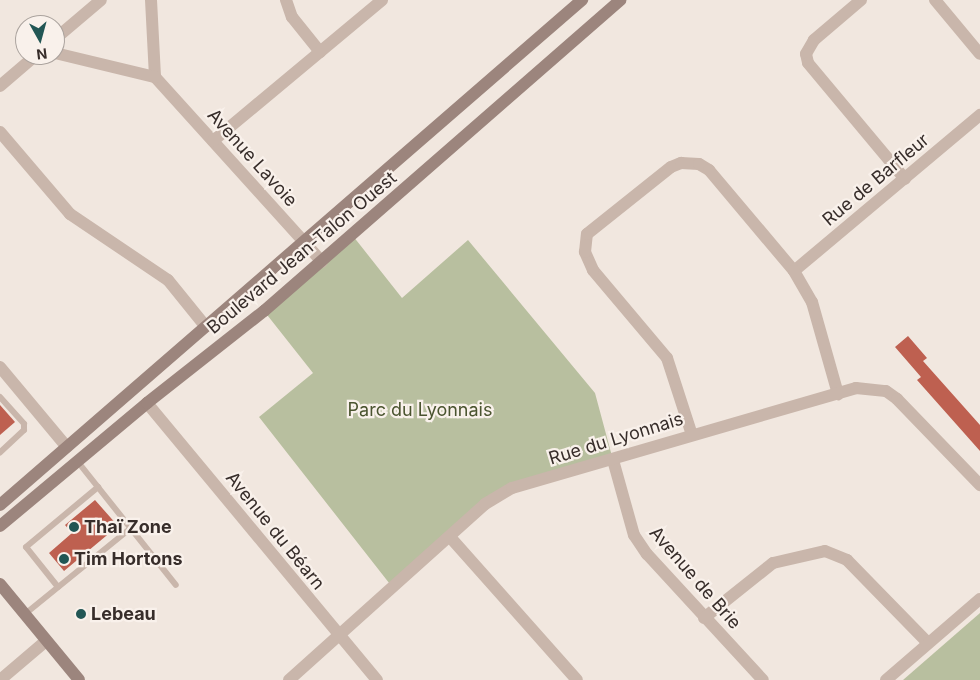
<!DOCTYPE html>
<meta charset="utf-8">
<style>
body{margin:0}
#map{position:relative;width:980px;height:680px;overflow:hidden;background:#f1e7df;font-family:Inter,sans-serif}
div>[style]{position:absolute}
.green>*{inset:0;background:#b8bf9f}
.building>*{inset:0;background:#be6050}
.lane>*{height:6px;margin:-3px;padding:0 3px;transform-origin:3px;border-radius:3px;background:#c9b6ab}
.street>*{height:12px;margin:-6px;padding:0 6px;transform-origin:6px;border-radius:6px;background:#c9b6ab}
.secondary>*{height:12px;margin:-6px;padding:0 6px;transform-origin:6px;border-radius:6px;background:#9c857d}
.dots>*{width:14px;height:14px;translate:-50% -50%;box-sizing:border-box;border:2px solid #f9f1eb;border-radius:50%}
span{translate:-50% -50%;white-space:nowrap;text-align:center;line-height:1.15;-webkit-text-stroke:4.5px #f9f1eb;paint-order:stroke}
.street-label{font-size:18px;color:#372d2a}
.park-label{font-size:18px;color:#4a542f}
.poi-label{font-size:18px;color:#372d2a;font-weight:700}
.left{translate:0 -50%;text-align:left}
.north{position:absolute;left:15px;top:15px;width:50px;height:50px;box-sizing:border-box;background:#f9f1eb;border:1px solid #aba39e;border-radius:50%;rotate:173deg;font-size:14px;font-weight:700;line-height:20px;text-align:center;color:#372d2a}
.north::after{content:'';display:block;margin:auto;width:18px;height:22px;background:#225654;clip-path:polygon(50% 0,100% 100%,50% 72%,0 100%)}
</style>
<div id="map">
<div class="green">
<div style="clip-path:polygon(353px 236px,402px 298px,468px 240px,595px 393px,613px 460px,512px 488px,393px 588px,259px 417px,313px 373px,264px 311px)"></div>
<div style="clip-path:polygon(980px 613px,980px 680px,903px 680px)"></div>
</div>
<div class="building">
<div style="clip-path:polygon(908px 336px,927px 358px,923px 361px,980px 425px,980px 451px,917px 380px,921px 377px,895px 347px)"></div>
<div style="clip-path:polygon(0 405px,15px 422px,0 435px)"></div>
<div style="clip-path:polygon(95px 500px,118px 526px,64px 571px,49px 553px,72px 533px,65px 525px)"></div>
</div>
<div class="lane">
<div style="left:0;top:397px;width:36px;rotate:48deg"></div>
<div style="left:24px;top:424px;width:6px;rotate:90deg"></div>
<div style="left:24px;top:430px;width:33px;rotate:137deg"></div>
<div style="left:78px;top:462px;width:157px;rotate:51.5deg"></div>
<div style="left:58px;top:587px;width:51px;rotate:-128.7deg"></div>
<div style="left:26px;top:547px;width:94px;rotate:-39.8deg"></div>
<div style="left:25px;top:614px;width:136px;rotate:-39.1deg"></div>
</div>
<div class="street">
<div style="left:151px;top:0;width:77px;rotate:87deg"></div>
<div style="left:155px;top:77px;width:249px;rotate:47.9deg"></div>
<div style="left:286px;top:0;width:18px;rotate:71deg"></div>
<div style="left:292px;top:17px;width:45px;rotate:51.3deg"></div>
<div style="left:861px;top:0;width:62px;rotate:139.6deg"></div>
<div style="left:814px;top:40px;width:16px;rotate:120deg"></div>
<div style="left:806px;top:54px;width:9px;rotate:77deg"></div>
<div style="left:808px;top:63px;width:151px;rotate:50.1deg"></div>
<div style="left:935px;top:0;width:70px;rotate:50.2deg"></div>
<div style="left:55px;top:39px;width:60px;rotate:-40.3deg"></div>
<div style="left:55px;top:53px;width:103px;rotate:13.5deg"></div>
<div style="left:0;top:86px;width:48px;rotate:-40.7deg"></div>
<div style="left:0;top:132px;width:108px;rotate:49.5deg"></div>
<div style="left:70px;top:214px;width:118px;rotate:34deg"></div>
<div style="left:168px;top:280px;width:60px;rotate:51deg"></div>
<div style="left:213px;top:141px;width:220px;rotate:-39.8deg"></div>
<div style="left:794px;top:271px;width:243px;rotate:-40deg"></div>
<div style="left:0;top:367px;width:104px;rotate:50.1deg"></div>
<div style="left:147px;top:403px;width:360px;rotate:50.3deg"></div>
<div style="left:692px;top:435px;width:81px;rotate:-108deg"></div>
<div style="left:667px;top:358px;width:115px;rotate:-130.1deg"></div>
<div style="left:593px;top:270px;width:20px;rotate:-114deg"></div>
<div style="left:585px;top:252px;width:18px;rotate:-84deg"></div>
<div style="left:587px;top:234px;width:107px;rotate:-38.6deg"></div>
<div style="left:671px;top:167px;width:11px;rotate:-22deg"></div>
<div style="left:681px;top:163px;width:18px;rotate:3deg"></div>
<div style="left:699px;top:164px;width:12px;rotate:31deg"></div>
<div style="left:709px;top:170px;width:132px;rotate:49.9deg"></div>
<div style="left:794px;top:271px;width:36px;rotate:60deg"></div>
<div style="left:812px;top:302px;width:96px;rotate:74.2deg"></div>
<div style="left:613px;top:460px;width:78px;rotate:74.4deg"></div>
<div style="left:634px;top:535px;width:23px;rotate:56deg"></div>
<div style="left:647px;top:554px;width:171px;rotate:47.4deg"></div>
<div style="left:450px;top:537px;width:191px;rotate:48.4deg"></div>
<div style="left:704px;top:618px;width:88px;rotate:-38.6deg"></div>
<div style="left:773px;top:563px;width:53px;rotate:-13deg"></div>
<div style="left:825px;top:551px;width:24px;rotate:22deg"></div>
<div style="left:847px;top:560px;width:116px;rotate:45.7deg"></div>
<div style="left:0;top:680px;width:60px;rotate:-40.3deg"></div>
<div style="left:289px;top:680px;width:263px;rotate:-41.9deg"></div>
<div style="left:485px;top:504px;width:31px;rotate:-31deg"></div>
<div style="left:512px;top:488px;width:358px;rotate:-16.2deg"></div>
<div style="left:856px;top:388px;width:30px;rotate:6deg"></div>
<div style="left:886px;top:391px;width:14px;rotate:36deg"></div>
<div style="left:897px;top:399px;width:120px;rotate:46deg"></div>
<div style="left:886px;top:680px;width:124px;rotate:-40.8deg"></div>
</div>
<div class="secondary">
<div style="left:0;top:505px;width:771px;rotate:-40.95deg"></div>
<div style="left:0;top:526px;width:192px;rotate:-39.9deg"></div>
<div style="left:147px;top:403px;width:149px;rotate:-38.2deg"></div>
<div style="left:264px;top:311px;width:473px;rotate:-41.1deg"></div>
<div style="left:0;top:584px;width:124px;rotate:50.5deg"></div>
</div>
<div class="dots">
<div style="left:74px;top:527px;background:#225654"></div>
<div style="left:64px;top:559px;background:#225654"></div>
<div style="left:81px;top:614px;background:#225654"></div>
</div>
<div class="street-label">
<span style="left:252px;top:158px;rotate:48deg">Avenue Lavoie</span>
<span style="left:876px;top:180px;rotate:-40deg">Rue de Barfleur</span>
<span style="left:302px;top:253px;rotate:-40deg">Boulevard Jean-Talon Ouest</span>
<span style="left:616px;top:439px;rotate:-17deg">Rue du Lyonnais</span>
<span style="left:275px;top:531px;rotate:51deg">Avenue du Béarn</span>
<span style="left:695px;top:578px;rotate:49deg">Avenue de Brie</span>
</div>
<div class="park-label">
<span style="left:420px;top:410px">Parc du Lyonnais</span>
</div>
<div class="poi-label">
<span class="left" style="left:84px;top:527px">Thaï Zone</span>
<span class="left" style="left:74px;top:559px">Tim Hortons</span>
<span class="left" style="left:91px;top:614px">Lebeau</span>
</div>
<div class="north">N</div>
</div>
